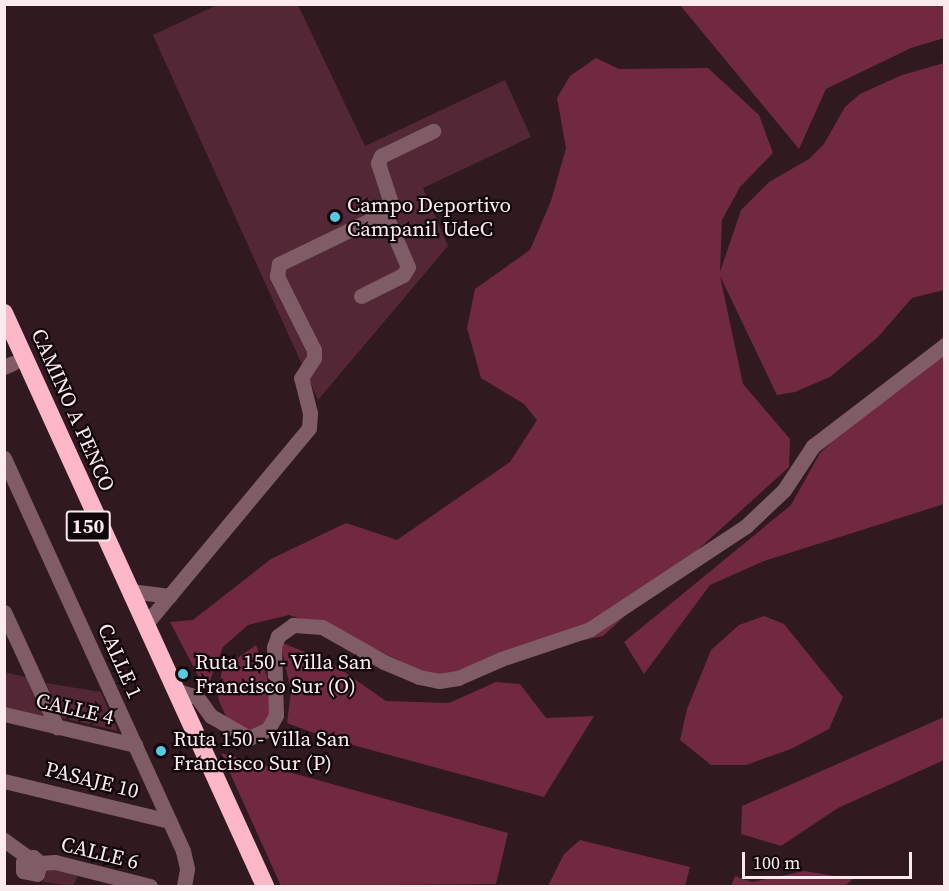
<!DOCTYPE html>
<style>
body{margin:0}
#map{position:relative;width:949px;height:891px;overflow:hidden;background:#30191f;font-family:"Source Serif 4",serif}
div>[style]{position:absolute}
.green>*{inset:0;background:#532735}
.forest>*{inset:0;background:#712941}
.minor>*{height:15px;margin:-7.5px;padding:0 7.5px;transform-origin:7.5px;border-radius:7.5px;background:#805d66}
.highway>*{height:18px;margin:-9px;padding:0 9px;transform-origin:9px;border-radius:9px;background:#fdb7c9}
.dots>*{width:16px;height:16px;translate:-50% -50%;box-sizing:border-box;border:3px solid #11070a;border-radius:50%}
span{translate:-50% -50%;white-space:nowrap;text-align:center;line-height:1.15;-webkit-text-stroke:4.5px #11070a;paint-order:stroke}
.shield-label span{padding:2px 4px;background:#11070a;border:2px solid;border-radius:4px;-webkit-text-stroke-width:0}
.shield-label{font-size:20px;color:#fbebee;font-weight:700}
.poi-label{font-size:21px;color:#fbebee}
.left{translate:0 -50%;text-align:left}
.street-label{font-size:21px;color:#fbebee}
.frame{position:absolute;inset:0;border:6px solid #fbebee;pointer-events:none}
.scale{position:absolute;left:742px;top:852px;width:170px;height:27px;box-sizing:border-box;border:3px solid #fbebee;border-top:0;padding-left:8px;font-size:18px;line-height:21px;white-space:nowrap;color:#fbebee;-webkit-text-stroke:4px #11070a;paint-order:stroke}
</style>
<div id="map">
<div class="green">
<div style="clip-path:polygon(217px 5px,298px 5px,365px 146px,505px 80px,531px 137px,423px 188px,448px 246px,318px 400px,153px 35px)"></div>
<div style="clip-path:polygon(4px 672px,30px 678px,48px 718px,5px 707px)"></div>
<div style="clip-path:polygon(46px 683px,101px 692px,118px 731px,62px 718px)"></div>
<div style="clip-path:polygon(48px 868px,78px 876px,73px 886px,43px 882px)"></div>
</div>
<div class="forest">
<div style="clip-path:polygon(680px 5px,944px 5px,944px 38px,911px 48px,826px 89px,799px 149px)"></div>
<div style="clip-path:polygon(596px 58px,619px 69px,708px 68px,759px 115px,773px 153px,740px 187px,722px 220px,720px 272px,741px 210px,769px 182px,809px 159px,824px 144px,845px 107px,860px 94px,902px 75px,944px 63px,944px 290px,912px 298px,877px 338px,830px 377px,795px 392px,777px 395px,720px 276px,743px 384px,790px 439px,789px 467px,603px 636px,515px 655px,444px 682px,338px 631px,289px 615px,248px 625px,223px 647px,206px 691px,170px 622px,193px 620px,271px 559px,346px 523px,397px 540px,510px 462px,537px 420px,524px 404px,481px 378px,467px 328px,475px 289px,530px 250px,551px 201px,566px 148px,557px 98px,570px 76px)"></div>
<div style="clip-path:polygon(944px 336px,944px 504px,764px 561px,710px 585px,644px 674px,624px 642px,791px 505px,820px 453px)"></div>
<div style="clip-path:polygon(764px 616px,784px 624px,843px 697px,829px 729px,791px 749px,746px 765px,711px 765px,680px 740px,687px 709px,711px 650px,739px 625px)"></div>
<div style="clip-path:polygon(280px 642px,330px 662px,386px 701px,449px 703px,496px 682px,520px 684px,546px 718px,594px 716px,544px 797px,327px 738px,287px 723px,291px 691px)"></div>
<div style="clip-path:polygon(256px 645px,276px 703px,265px 734px,230px 726px,218px 698px,222px 669px)"></div>
<div style="clip-path:polygon(944px 717px,944px 760px,838px 808px,781px 846px,741px 834px,742px 806px)"></div>
<div style="clip-path:polygon(221px 753px,508px 833px,496px 884px,281px 886px)"></div>
<div style="clip-path:polygon(580px 840px,690px 867px,685px 886px,548px 886px,564px 854px)"></div>
<div style="clip-path:polygon(804px 871px,853px 879px,845px 886px,731px 886px,735px 876px,752px 882px)"></div>
</div>
<div class="minor">
<div style="left:361px;top:296px;width:47px;rotate:-26.6deg"></div>
<div style="left:403px;top:275px;width:9px;rotate:-58deg"></div>
<div style="left:408px;top:267px;width:59px;rotate:-113.1deg"></div>
<div style="left:4px;top:367px;width:10px;rotate:-24deg"></div>
<div style="left:4px;top:458px;width:432px;rotate:65.5deg"></div>
<div style="left:183px;top:851px;width:18px;rotate:77deg"></div>
<div style="left:187px;top:869px;width:17px;rotate:100deg"></div>
<div style="left:130px;top:591px;width:40px;rotate:7.1deg"></div>
<div style="left:4px;top:612px;width:127px;rotate:65.3deg"></div>
<div style="left:145px;top:625px;width:256px;rotate:-50.2deg"></div>
<div style="left:309px;top:428px;width:15px;rotate:-86deg"></div>
<div style="left:310px;top:413px;width:36px;rotate:-104deg"></div>
<div style="left:301px;top:378px;width:24px;rotate:-57deg"></div>
<div style="left:314px;top:358px;width:8px;rotate:-90deg"></div>
<div style="left:314px;top:350px;width:83px;rotate:-116.6deg"></div>
<div style="left:277px;top:276px;width:12px;rotate:-81deg"></div>
<div style="left:279px;top:264px;width:118px;rotate:-25.7deg"></div>
<div style="left:385px;top:213px;width:14px;rotate:-69deg"></div>
<div style="left:390px;top:200px;width:39px;rotate:-108deg"></div>
<div style="left:378px;top:163px;width:8px;rotate:-67deg"></div>
<div style="left:381px;top:156px;width:58px;rotate:-25.7deg"></div>
<div style="left:175px;top:690px;width:23px;rotate:18deg"></div>
<div style="left:197px;top:697px;width:24px;rotate:54deg"></div>
<div style="left:211px;top:716px;width:44px;rotate:30.1deg"></div>
<div style="left:249px;top:738px;width:21px;rotate:-25deg"></div>
<div style="left:268px;top:729px;width:16px;rotate:-60deg"></div>
<div style="left:276px;top:715px;width:68px;rotate:-91.7deg"></div>
<div style="left:274px;top:647px;width:12px;rotate:-70deg"></div>
<div style="left:278px;top:636px;width:19px;rotate:-36deg"></div>
<div style="left:293px;top:625px;width:29px;rotate:4deg"></div>
<div style="left:322px;top:627px;width:71px;rotate:29.4deg"></div>
<div style="left:384px;top:662px;width:38px;rotate:23deg"></div>
<div style="left:419px;top:677px;width:20px;rotate:11deg"></div>
<div style="left:439px;top:681px;width:19px;rotate:-9deg"></div>
<div style="left:458px;top:678px;width:47px;rotate:-23.8deg"></div>
<div style="left:501px;top:659px;width:94px;rotate:-18.6deg"></div>
<div style="left:590px;top:629px;width:187px;rotate:-33.4deg"></div>
<div style="left:746px;top:526px;width:52px;rotate:-43.5deg"></div>
<div style="left:784px;top:490px;width:53px;rotate:-56.6deg"></div>
<div style="left:813px;top:446px;width:165px;rotate:-37.4deg"></div>
<div style="left:4px;top:714px;width:135px;rotate:13.3deg"></div>
<div style="left:4px;top:781px;width:170px;rotate:13.6deg"></div>
<div style="left:4px;top:840px;width:29px;rotate:36deg"></div>
<div style="left:40px;top:863px;width:11px;rotate:105deg"></div>
<div style="left:37px;top:874px;width:14px;rotate:-168deg"></div>
<div style="left:23px;top:871px;width:9px;rotate:-90deg"></div>
<div style="left:23px;top:862px;width:11px;rotate:-27deg"></div>
<div style="left:33px;top:857px;width:9px;rotate:41deg"></div>
<div style="left:40px;top:863px;width:15px;rotate:-4deg"></div>
<div style="left:55px;top:862px;width:98px;rotate:14.2deg"></div>
</div>
<div class="highway">
<div style="left:4px;top:313px;width:630px;rotate:65.51deg"></div>
</div>
<div class="dots">
<div style="left:335px;top:217px;background:#55cae0"></div>
<div style="left:183px;top:674px;background:#55cae0"></div>
<div style="left:161px;top:751px;background:#55cae0"></div>
</div>
<div class="shield-label">
<span style="left:88px;top:526px">150</span>
</div>
<div class="poi-label">
<span class="left" style="left:347px;top:217px">Campo Deportivo<br>Campanil UdeC</span>
<span class="left" style="left:195px;top:674px">Ruta 150 - Villa San<br>Francisco Sur (O)</span>
<span class="left" style="left:173px;top:751px">Ruta 150 - Villa San<br>Francisco Sur (P)</span>
</div>
<div class="street-label">
<span style="left:73px;top:410px;rotate:66deg">CAMINO A PENCO</span>
<span style="left:120px;top:661px;rotate:66deg">CALLE 1</span>
<span style="left:75px;top:709px;rotate:13deg">CALLE 4</span>
<span style="left:92px;top:780px;rotate:14deg">PASAJE 10</span>
<span style="left:100px;top:853px;rotate:14deg">CALLE 6</span>
</div>
<div class="frame"></div>
<div class="scale">100 m</div>
</div>
